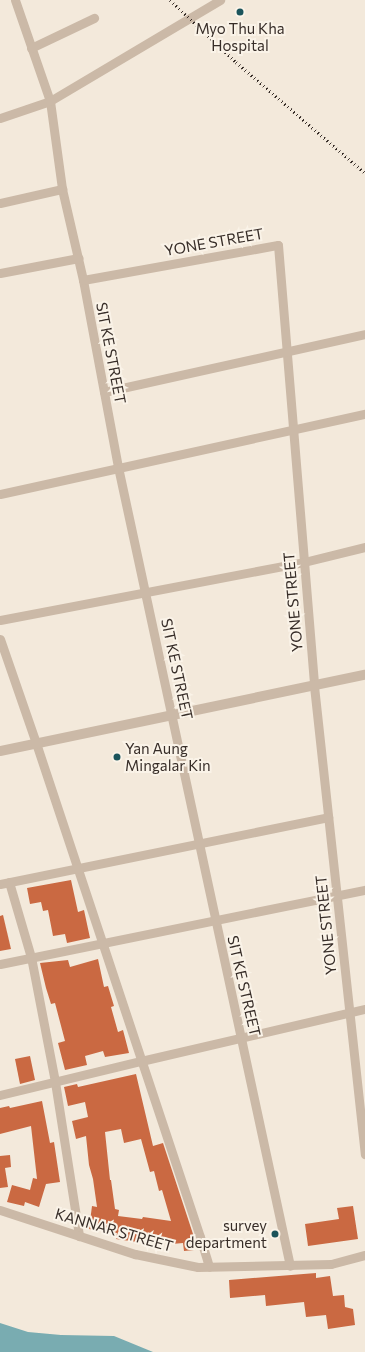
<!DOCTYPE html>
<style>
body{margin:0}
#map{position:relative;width:365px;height:1352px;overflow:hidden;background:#f3e9db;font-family:Commissioner,sans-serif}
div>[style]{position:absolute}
.water>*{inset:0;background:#79acb1}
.building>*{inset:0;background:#ca6942}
.minor>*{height:9px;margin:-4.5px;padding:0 4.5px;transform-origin:4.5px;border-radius:4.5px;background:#cbb9a7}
.tertiary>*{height:10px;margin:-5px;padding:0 5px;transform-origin:5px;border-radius:5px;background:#cbb9a7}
.rail>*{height:3px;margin-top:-1.5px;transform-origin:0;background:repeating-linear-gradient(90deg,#372d28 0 1px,transparent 0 4px)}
.dots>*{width:11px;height:11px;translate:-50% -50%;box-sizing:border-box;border:2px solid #faf3e8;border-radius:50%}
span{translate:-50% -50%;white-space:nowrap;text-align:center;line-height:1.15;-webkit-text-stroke:4px #faf3e8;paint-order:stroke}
.poi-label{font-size:15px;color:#372d28}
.left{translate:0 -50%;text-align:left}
.right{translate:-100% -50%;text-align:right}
.street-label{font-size:15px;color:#372d28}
</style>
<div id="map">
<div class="water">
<div style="clip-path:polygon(0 1323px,28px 1332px,61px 1335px,114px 1336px,153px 1352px,0 1352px)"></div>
</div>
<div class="building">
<div style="clip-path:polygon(71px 880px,78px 912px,84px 910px,90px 938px,67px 943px,65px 934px,53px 936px,48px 910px,43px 911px,41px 902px,30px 904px,27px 888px)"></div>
<div style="clip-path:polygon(3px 915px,11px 949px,0 951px,0 916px)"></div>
<div style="clip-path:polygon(98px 959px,104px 987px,108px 986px,114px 1006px,111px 1007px,118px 1032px,123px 1030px,129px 1053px,105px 1057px,103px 1051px,85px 1056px,87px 1065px,65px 1070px,58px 1043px,65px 1041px,55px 1003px,51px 1004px,46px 988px,40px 963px,68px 960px,70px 967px)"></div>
<div style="clip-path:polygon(30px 1056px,35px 1080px,20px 1084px,15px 1059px)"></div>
<div style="clip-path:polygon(evenodd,136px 1074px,153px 1146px,163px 1143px,193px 1234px,194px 1250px,184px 1251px,183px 1243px,172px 1244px,172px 1240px,154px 1236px,138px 1234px,137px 1242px,116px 1239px,117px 1233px,89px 1229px,92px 1206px,97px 1207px,93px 1179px,89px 1165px,86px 1136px,76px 1139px,72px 1121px,88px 1117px,85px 1102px,68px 1106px,64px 1087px,77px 1084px,78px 1087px,136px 1074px,121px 1129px,124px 1143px,141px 1139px,150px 1172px,154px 1171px,159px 1191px,162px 1190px,171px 1221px,143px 1217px,142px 1219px,118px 1216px,119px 1210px,115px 1209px,111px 1180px,110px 1180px,105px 1132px,121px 1129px)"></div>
<div style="clip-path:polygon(42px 1101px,50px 1143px,54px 1142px,60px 1182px,46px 1184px,39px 1207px,25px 1202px,24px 1206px,7px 1202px,12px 1185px,30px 1190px,33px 1178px,37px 1179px,31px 1126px,0 1134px,0 1108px,9px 1106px,10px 1108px)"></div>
<div style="clip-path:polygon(10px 1155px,11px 1167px,5px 1168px,8px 1187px,0 1188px,0 1156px)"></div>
<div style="clip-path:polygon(353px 1206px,358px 1239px,308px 1246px,305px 1224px,339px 1219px,337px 1208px)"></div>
<div style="clip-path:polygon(316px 1273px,316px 1278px,330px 1276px,333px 1296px,344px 1295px,345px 1307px,353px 1309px,355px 1325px,328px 1329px,326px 1315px,306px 1317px,304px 1302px,266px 1306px,265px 1295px,230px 1298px,229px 1280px)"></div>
</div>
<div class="minor">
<div style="left:15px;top:0;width:107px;rotate:70.9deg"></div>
<div style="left:50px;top:101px;width:89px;rotate:82.2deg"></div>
<div style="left:62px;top:189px;width:93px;rotate:77deg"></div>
<div style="left:83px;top:280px;width:190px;rotate:79.4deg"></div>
<div style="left:118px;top:467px;width:817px;rotate:77.85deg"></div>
<div style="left:31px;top:48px;width:70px;rotate:-25.5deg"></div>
<div style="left:0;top:118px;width:53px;rotate:-18.8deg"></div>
<div style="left:50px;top:101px;width:198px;rotate:-30.7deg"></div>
<div style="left:0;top:203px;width:64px;rotate:-12.7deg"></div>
<div style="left:0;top:273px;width:80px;rotate:-10.8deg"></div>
<div style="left:83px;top:280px;width:198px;rotate:-10.2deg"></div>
<div style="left:278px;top:245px;width:442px;rotate:85.3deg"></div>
<div style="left:314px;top:686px;width:471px;rotate:83.8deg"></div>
<div style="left:104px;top:392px;width:267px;rotate:-12.5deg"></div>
<div style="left:0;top:494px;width:374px;rotate:-12.4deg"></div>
<div style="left:0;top:620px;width:309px;rotate:-10.8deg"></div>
<div style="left:304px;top:562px;width:63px;rotate:-13.8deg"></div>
<div style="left:0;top:639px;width:110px;rotate:70.9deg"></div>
<div style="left:36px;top:743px;width:521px;rotate:71.63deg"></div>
<div style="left:200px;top:1237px;width:31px;rotate:73deg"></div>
<div style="left:9px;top:882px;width:78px;rotate:73.7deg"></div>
<div style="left:31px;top:957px;width:127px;rotate:79.1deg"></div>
<div style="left:55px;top:1082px;width:156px;rotate:81.1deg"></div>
<div style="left:0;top:884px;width:335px;rotate:-11.5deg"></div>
<div style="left:0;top:964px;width:372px;rotate:-11.5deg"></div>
<div style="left:0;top:1095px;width:145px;rotate:-13.6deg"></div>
<div style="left:141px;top:1061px;width:230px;rotate:-13.1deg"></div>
<div style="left:0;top:1210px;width:142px;rotate:18.1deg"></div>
<div style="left:135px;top:1254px;width:64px;rotate:11.7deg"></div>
<div style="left:198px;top:1267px;width:133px;rotate:-1.3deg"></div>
<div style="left:331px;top:1264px;width:35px;rotate:-15deg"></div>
</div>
<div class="tertiary">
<div style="left:0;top:751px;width:373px;rotate:-11.8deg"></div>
</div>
<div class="rail">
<div style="left:170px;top:0;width:91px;rotate:43.2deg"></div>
<div style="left:236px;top:62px;width:170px;rotate:40.7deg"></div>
</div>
<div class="dots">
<div style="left:240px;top:12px;background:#1b545b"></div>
<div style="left:117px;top:757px;background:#1b545b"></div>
<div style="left:275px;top:1234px;background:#1b545b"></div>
</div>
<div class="poi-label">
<span style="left:240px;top:37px">Myo Thu Kha<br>Hospital</span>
<span class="left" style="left:125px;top:757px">Yan Aung<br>Mingalar Kin</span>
<span class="right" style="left:267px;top:1234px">survey<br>department</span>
</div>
<div class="street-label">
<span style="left:214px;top:242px;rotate:-10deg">YONE STREET</span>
<span style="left:111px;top:353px;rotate:79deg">SIT KE STREET</span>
<span style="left:293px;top:602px;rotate:-95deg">YONE STREET</span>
<span style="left:177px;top:669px;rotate:78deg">SIT KE STREET</span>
<span style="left:326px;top:925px;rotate:-96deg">YONE STREET</span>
<span style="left:244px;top:986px;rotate:77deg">SIT KE STREET</span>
<span style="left:114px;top:1230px;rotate:16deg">KANNAR STREET</span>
</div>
</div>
